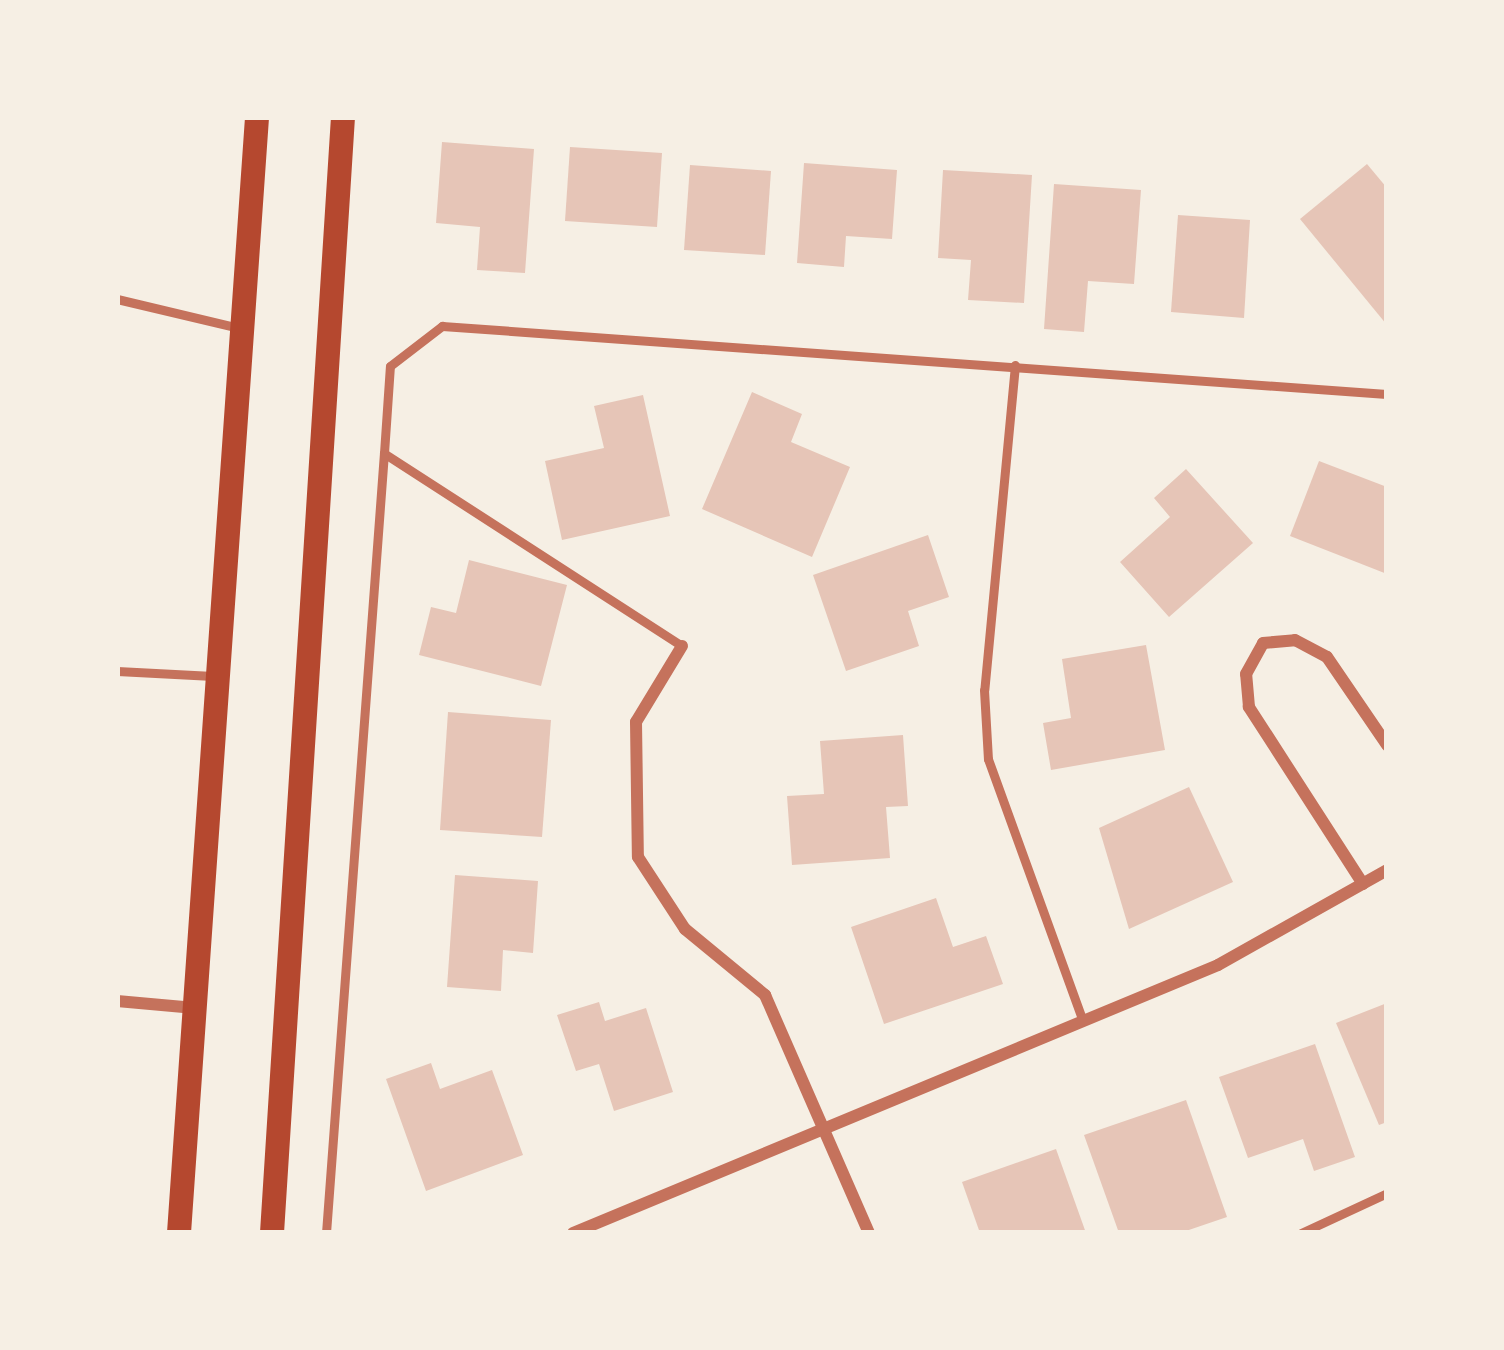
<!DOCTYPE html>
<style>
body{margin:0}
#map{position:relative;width:1504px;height:1350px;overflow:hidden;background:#f6efe4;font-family:Barlow,sans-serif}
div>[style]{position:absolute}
.building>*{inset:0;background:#e6c5b7}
.service>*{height:9px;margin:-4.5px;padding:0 4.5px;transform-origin:4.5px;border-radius:4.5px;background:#c5725c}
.minor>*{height:12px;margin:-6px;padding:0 6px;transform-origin:6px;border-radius:6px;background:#c5725c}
.secondary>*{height:24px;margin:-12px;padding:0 12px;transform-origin:12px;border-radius:12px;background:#b5482f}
span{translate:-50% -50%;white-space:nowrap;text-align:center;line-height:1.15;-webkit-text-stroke:12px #f6efe4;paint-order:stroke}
.frame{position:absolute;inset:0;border:120px solid #f6efe4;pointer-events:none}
</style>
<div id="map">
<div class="building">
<div style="clip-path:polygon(442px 142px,534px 149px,525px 273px,477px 270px,480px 227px,436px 223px)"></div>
<div style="clip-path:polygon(570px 147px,662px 153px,657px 227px,565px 221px)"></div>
<div style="clip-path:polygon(804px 163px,897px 170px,892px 239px,846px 236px,844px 267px,797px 263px)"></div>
<div style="clip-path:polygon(1367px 164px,1387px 188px,1387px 325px,1300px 219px)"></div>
<div style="clip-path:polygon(690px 165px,771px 171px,765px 255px,684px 250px)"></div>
<div style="clip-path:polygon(943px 170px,1032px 175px,1024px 303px,968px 300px,971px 260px,938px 258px)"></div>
<div style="clip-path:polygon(1054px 184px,1141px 190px,1134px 284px,1088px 281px,1084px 332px,1044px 329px)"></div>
<div style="clip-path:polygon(1178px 215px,1250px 220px,1244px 318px,1171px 312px)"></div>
<div style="clip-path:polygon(752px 392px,802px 414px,791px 442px,850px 467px,812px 557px,702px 509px)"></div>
<div style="clip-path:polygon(643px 395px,670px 516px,562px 540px,545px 461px,604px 448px,594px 406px)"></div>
<div style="clip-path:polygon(1319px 461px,1387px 487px,1387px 574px,1290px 536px)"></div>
<div style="clip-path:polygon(1186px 469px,1253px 543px,1169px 617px,1120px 562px,1170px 517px,1154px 498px)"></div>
<div style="clip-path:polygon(928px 535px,949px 597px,908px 611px,919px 646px,846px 671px,813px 575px)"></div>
<div style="clip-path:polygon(469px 560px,567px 585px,541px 686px,419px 655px,431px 607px,456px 613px)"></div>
<div style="clip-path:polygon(1146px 645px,1165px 750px,1051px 770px,1043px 723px,1071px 718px,1062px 659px)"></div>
<div style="clip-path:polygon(448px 712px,551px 720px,542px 837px,440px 830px)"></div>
<div style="clip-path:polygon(903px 735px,908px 806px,886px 807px,890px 858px,792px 865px,787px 796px,824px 794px,820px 741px)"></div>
<div style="clip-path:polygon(1189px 787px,1233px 882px,1129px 929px,1099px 828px)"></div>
<div style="clip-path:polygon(455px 875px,538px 881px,533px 953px,503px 950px,501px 991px,447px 987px)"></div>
<div style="clip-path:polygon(936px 898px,953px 947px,986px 936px,1003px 984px,884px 1024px,851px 927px)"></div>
<div style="clip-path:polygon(599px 1002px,605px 1021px,646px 1008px,673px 1092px,614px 1111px,599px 1064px,576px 1071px,557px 1015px)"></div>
<div style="clip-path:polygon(1387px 1003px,1387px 1122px,1379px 1125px,1336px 1023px)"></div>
<div style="clip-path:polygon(1315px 1044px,1355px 1157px,1314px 1171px,1303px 1139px,1248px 1158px,1219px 1077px)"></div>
<div style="clip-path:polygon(431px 1063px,440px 1089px,492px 1070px,523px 1155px,426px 1191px,386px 1079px)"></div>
<div style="clip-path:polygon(1186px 1100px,1227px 1217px,1180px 1233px,1119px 1233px,1084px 1135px)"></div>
<div style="clip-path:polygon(1056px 1149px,1086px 1233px,980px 1233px,962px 1182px)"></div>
</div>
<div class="service">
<div style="left:117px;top:299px;width:125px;rotate:13.4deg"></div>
<div style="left:1015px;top:365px;width:326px;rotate:95.4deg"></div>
<div style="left:984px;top:690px;width:69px;rotate:86.7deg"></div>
<div style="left:988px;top:759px;width:279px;rotate:70.1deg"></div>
<div style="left:682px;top:646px;width:355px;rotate:-147.1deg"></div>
<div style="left:384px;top:453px;width:87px;rotate:-86.1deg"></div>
<div style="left:390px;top:366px;width:66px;rotate:-37.6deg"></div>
<div style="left:442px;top:326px;width:947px;rotate:4.12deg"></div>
<div style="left:117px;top:671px;width:96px;rotate:3deg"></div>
<div style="left:326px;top:1233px;width:782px;rotate:-85.75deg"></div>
<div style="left:1301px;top:1233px;width:95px;rotate:-24.9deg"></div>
</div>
<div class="minor">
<div style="left:682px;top:646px;width:89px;rotate:121.2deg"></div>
<div style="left:636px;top:722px;width:135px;rotate:89.2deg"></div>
<div style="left:638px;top:857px;width:86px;rotate:56.9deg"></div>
<div style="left:685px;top:929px;width:104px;rotate:39.5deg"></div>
<div style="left:765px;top:995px;width:260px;rotate:66.4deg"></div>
<div style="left:1363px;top:884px;width:211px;rotate:-122.8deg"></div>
<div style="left:1249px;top:707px;width:33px;rotate:-95deg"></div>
<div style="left:1246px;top:674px;width:35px;rotate:-61deg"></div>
<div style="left:1263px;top:643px;width:32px;rotate:-5deg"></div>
<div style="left:1295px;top:640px;width:36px;rotate:28deg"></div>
<div style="left:1327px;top:657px;width:107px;rotate:55.7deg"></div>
<div style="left:117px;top:1001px;width:78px;rotate:5.1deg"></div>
<div style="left:573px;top:1233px;width:698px;rotate:-22.56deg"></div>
<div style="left:1218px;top:965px;width:194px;rotate:-29.3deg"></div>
</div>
<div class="secondary">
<div style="left:179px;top:1233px;width:1119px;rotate:-86deg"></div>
<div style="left:272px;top:1233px;width:1118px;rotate:-86.36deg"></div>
</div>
<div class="frame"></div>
</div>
